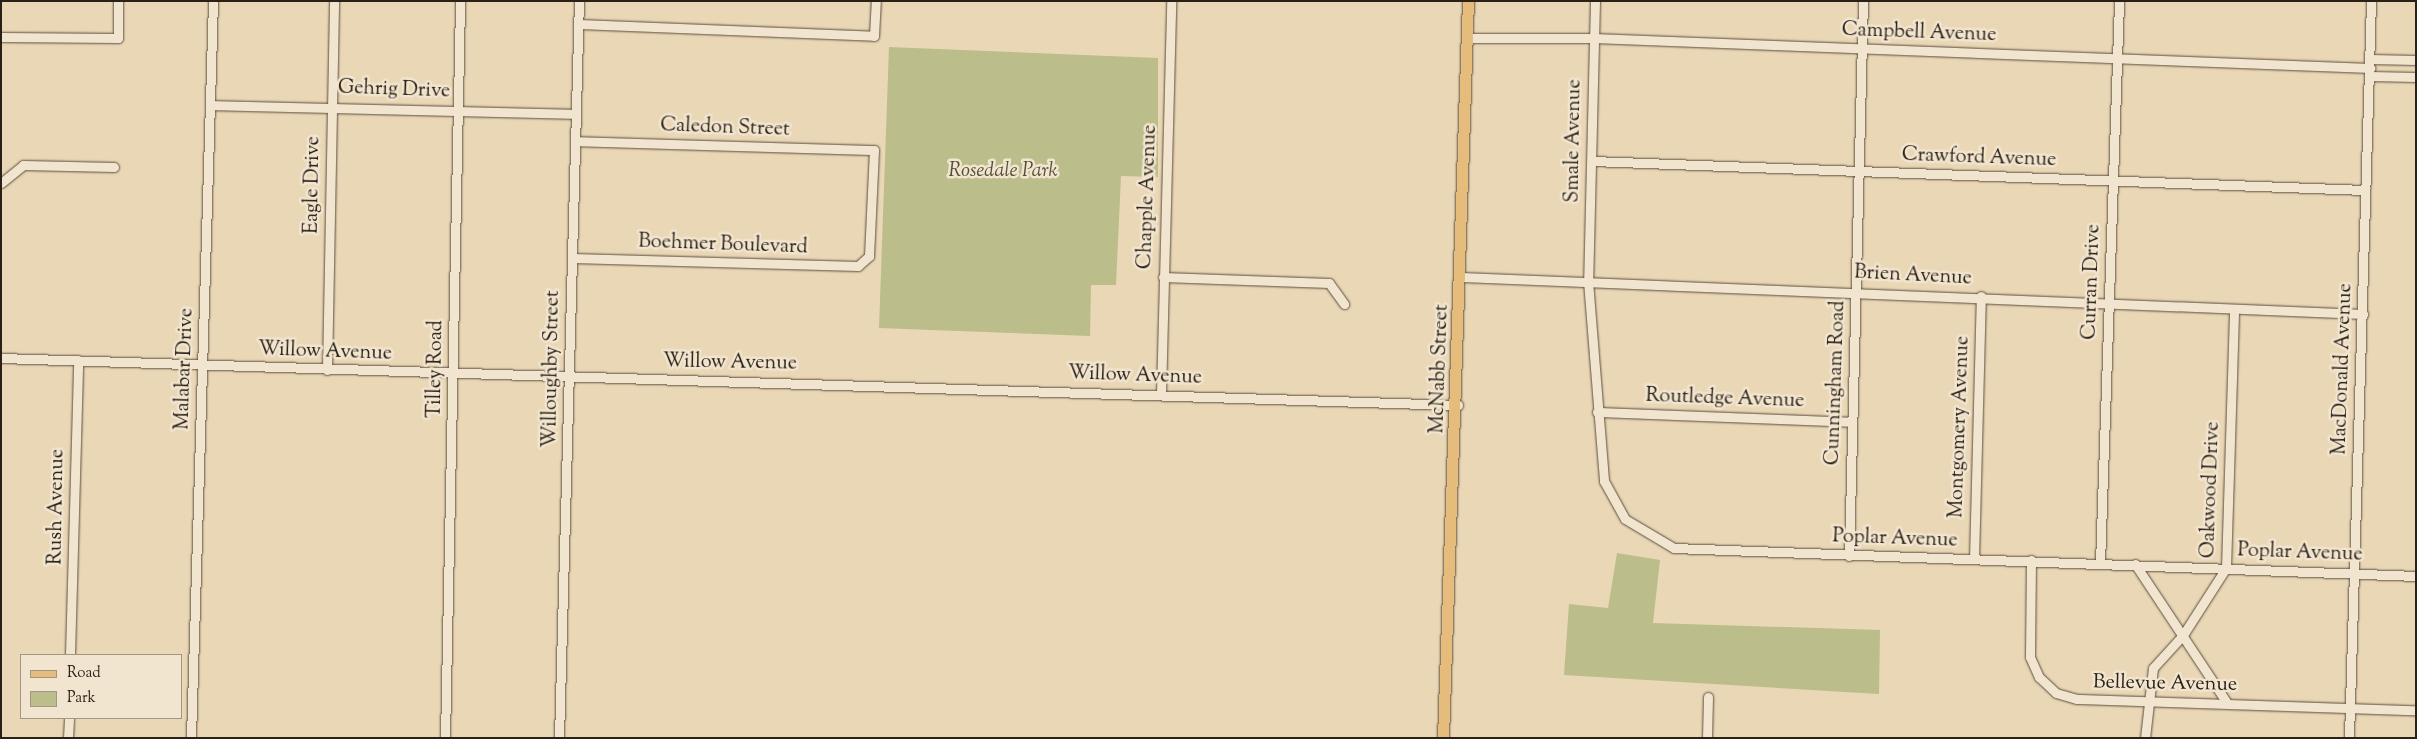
<!DOCTYPE html>
<style>
body{margin:0}
#map{position:relative;width:2417px;height:739px;overflow:hidden;background:#ead7b6;font-family:"Sorts Mill Goudy",serif}
div>[style]{position:absolute}
.green>*{inset:0;background:#bbbd8b}
.roads{filter:drop-shadow(0 0 1px #5b4e3d) drop-shadow(0 0 1px #5b4e3d)}
.minor>*{height:9px;margin:-4.5px;padding:0 4.5px;transform-origin:4.5px;border-radius:4.5px;background:#f1e5d0}
.major>*{height:11px;margin:-5.5px;padding:0 5.5px;transform-origin:5.5px;border-radius:5.5px;background:#e5bc7b}
span{translate:-50% -50%;white-space:nowrap;text-align:center;line-height:1.15;-webkit-text-stroke:5px #f1e5d0;paint-order:stroke}
.street-label{font-size:20px;color:#2b2015}
.park-label{font-size:20px;color:#564f38;font-style:italic}
.frame{position:absolute;inset:0;border:2px solid #2b2015;pointer-events:none}
.legend{position:absolute;left:20px;top:654px;width:162px;height:65px;box-sizing:border-box;background:#f1e5d0;border:1px solid #a29685;margin:0;padding:6px 9px;list-style:none;font-size:15px;color:#2b2015}
.legend li{display:flex;align-items:center;gap:10px;height:25px}
.legend b{width:25px;border:1px solid #a29685}
</style>
<div id="map">
<div class="green">
<div style="clip-path:polygon(889px 47px,1158px 58px,1158px 177px,1121px 176px,1116px 285px,1091px 285px,1090px 336px,879px 328px)"></div>
<div style="clip-path:polygon(1617px 553px,1660px 560px,1653px 623px,1880px 630px,1879px 694px,1564px 675px,1569px 604px,1608px 608px)"></div>
</div>
<div class="roads">
<div class="minor">
<div style="left:1595px;top:1px;width:280px;rotate:91.4deg"></div>
<div style="left:1588px;top:281px;width:201px;rotate:85.4deg"></div>
<div style="left:1604px;top:481px;width:43px;rotate:61.1deg"></div>
<div style="left:1625px;top:519px;width:57px;rotate:30.6deg"></div>
<div style="left:1674px;top:548px;width:743px;rotate:2.16deg"></div>
<div style="left:579px;top:24px;width:295px;rotate:2.3deg"></div>
<div style="left:874px;top:36px;width:35px;rotate:-87deg"></div>
<div style="left:1px;top:37px;width:117px;rotate:0.5deg"></div>
<div style="left:118px;top:38px;width:37px;rotate:-90deg"></div>
<div style="left:1467px;top:38px;width:126px"></div>
<div style="left:1593px;top:38px;width:778px;rotate:2.21deg"></div>
<div style="left:2370px;top:59px;width:46px;rotate:1.2deg"></div>
<div style="left:2370px;top:76px;width:46px;rotate:1.2deg"></div>
<div style="left:211px;top:105px;width:365px;rotate:1.4deg"></div>
<div style="left:1592px;top:161px;width:774px;rotate:2.15deg"></div>
<div style="left:1px;top:183px;width:28px;rotate:-39deg"></div>
<div style="left:23px;top:165px;width:91px;rotate:1.3deg"></div>
<div style="left:572px;top:258px;width:286px;rotate:1.6deg"></div>
<div style="left:858px;top:266px;width:15px;rotate:-42deg"></div>
<div style="left:869px;top:256px;width:106px;rotate:-87.3deg"></div>
<div style="left:874px;top:150px;width:299px;rotate:-178.3deg"></div>
<div style="left:1163px;top:277px;width:166px;rotate:2.1deg"></div>
<div style="left:1329px;top:283px;width:26px;rotate:54deg"></div>
<div style="left:1462px;top:277px;width:902px;rotate:2.35deg"></div>
<div style="left:1px;top:358px;width:1458px;rotate:1.85deg"></div>
<div style="left:327px;top:370px;width:369px;rotate:-88.9deg"></div>
<div style="left:1161px;top:394px;width:393px;rotate:-88.5deg"></div>
<div style="left:1597px;top:412px;width:255px;rotate:2.2deg"></div>
<div style="left:1849px;top:556px;width:555px;rotate:-88.56deg"></div>
<div style="left:1974px;top:559px;width:263px;rotate:-88.5deg"></div>
<div style="left:2031px;top:560px;width:97px;rotate:90.6deg"></div>
<div style="left:2030px;top:657px;width:22px;rotate:66deg"></div>
<div style="left:2039px;top:677px;width:23px;rotate:43deg"></div>
<div style="left:2056px;top:693px;width:22px;rotate:16deg"></div>
<div style="left:2077px;top:699px;width:339px;rotate:1.9deg"></div>
<div style="left:2100px;top:563px;width:562px;rotate:-88.06deg"></div>
<div style="left:2135px;top:564px;width:167px;rotate:56.5deg"></div>
<div style="left:70px;top:655px;width:295px;rotate:-88.4deg"></div>
<div style="left:68px;top:738px;width:20px;rotate:-87deg"></div>
<div style="left:191px;top:738px;width:737px;rotate:-88.29deg"></div>
<div style="left:445px;top:738px;width:737px;rotate:-88.83deg"></div>
<div style="left:559px;top:738px;width:737px;rotate:-88.45deg"></div>
<div style="left:1707px;top:738px;width:41px;rotate:-88.6deg"></div>
<div style="left:2145px;top:738px;width:70px;rotate:-83.5deg"></div>
<div style="left:2153px;top:668px;width:45px;rotate:-47.7deg"></div>
<div style="left:2183px;top:635px;width:80px;rotate:-57.3deg"></div>
<div style="left:2226px;top:568px;width:259px;rotate:-88.2deg"></div>
<div style="left:2349px;top:738px;width:737px;rotate:-88.29deg"></div>
</div>
<div class="major">
<div style="left:1443px;top:738px;width:737px;rotate:-88.06deg"></div>
</div>
</div>
<div class="street-label">
<span style="left:1919px;top:33px;rotate:2deg">Campbell Avenue</span>
<span style="left:394px;top:90px;rotate:2deg">Gehrig Drive</span>
<span style="left:725px;top:128px;rotate:2deg">Caledon Street</span>
<span style="left:1574px;top:141px;rotate:-89deg">Smale Avenue</span>
<span style="left:1979px;top:158px;rotate:2deg">Crawford Avenue</span>
<span style="left:313px;top:185px;rotate:-89deg">Eagle Drive</span>
<span style="left:1148px;top:197px;rotate:-88deg">Chapple Avenue</span>
<span style="left:723px;top:245px;rotate:2deg">Boehmer Boulevard</span>
<span style="left:1913px;top:276px;rotate:3deg">Brien Avenue</span>
<span style="left:2092px;top:282px;rotate:-88deg">Curran Drive</span>
<span style="left:325px;top:352px;rotate:2deg">Willow Avenue</span>
<span style="left:730px;top:363px;rotate:1deg">Willow Avenue</span>
<span style="left:185px;top:369px;rotate:-88deg">Malabar Drive</span>
<span style="left:436px;top:369px;rotate:-89deg">Tilley Road</span>
<span style="left:552px;top:369px;rotate:-89deg">Willoughby Street</span>
<span style="left:1440px;top:369px;rotate:-88deg">McNabb Street</span>
<span style="left:2343px;top:369px;rotate:-88deg">MacDonald Avenue</span>
<span style="left:1135px;top:376px;rotate:2deg">Willow Avenue</span>
<span style="left:1836px;top:383px;rotate:-88deg">Cunningham Road</span>
<span style="left:1725px;top:399px;rotate:2deg">Routledge Avenue</span>
<span style="left:1960px;top:427px;rotate:-88deg">Montgomery Avenue</span>
<span style="left:2211px;top:490px;rotate:-88deg">Oakwood Drive</span>
<span style="left:57px;top:507px;rotate:-89deg">Rush Avenue</span>
<span style="left:1895px;top:539px;rotate:2deg">Poplar Avenue</span>
<span style="left:2300px;top:553px;rotate:2deg">Poplar Avenue</span>
<span style="left:2165px;top:684px;rotate:1deg">Bellevue Avenue</span>
</div>
<div class="park-label">
<span style="left:1003px;top:171px">Rosedale Park</span>
</div>
<div class="frame"></div>
<ul class="legend">
<li><b style="height:6px;background:#e5bc7b"></b>Road</li>
<li><b style="height:14px;background:#bbbd8b"></b>Park</li>
</ul>
</div>
